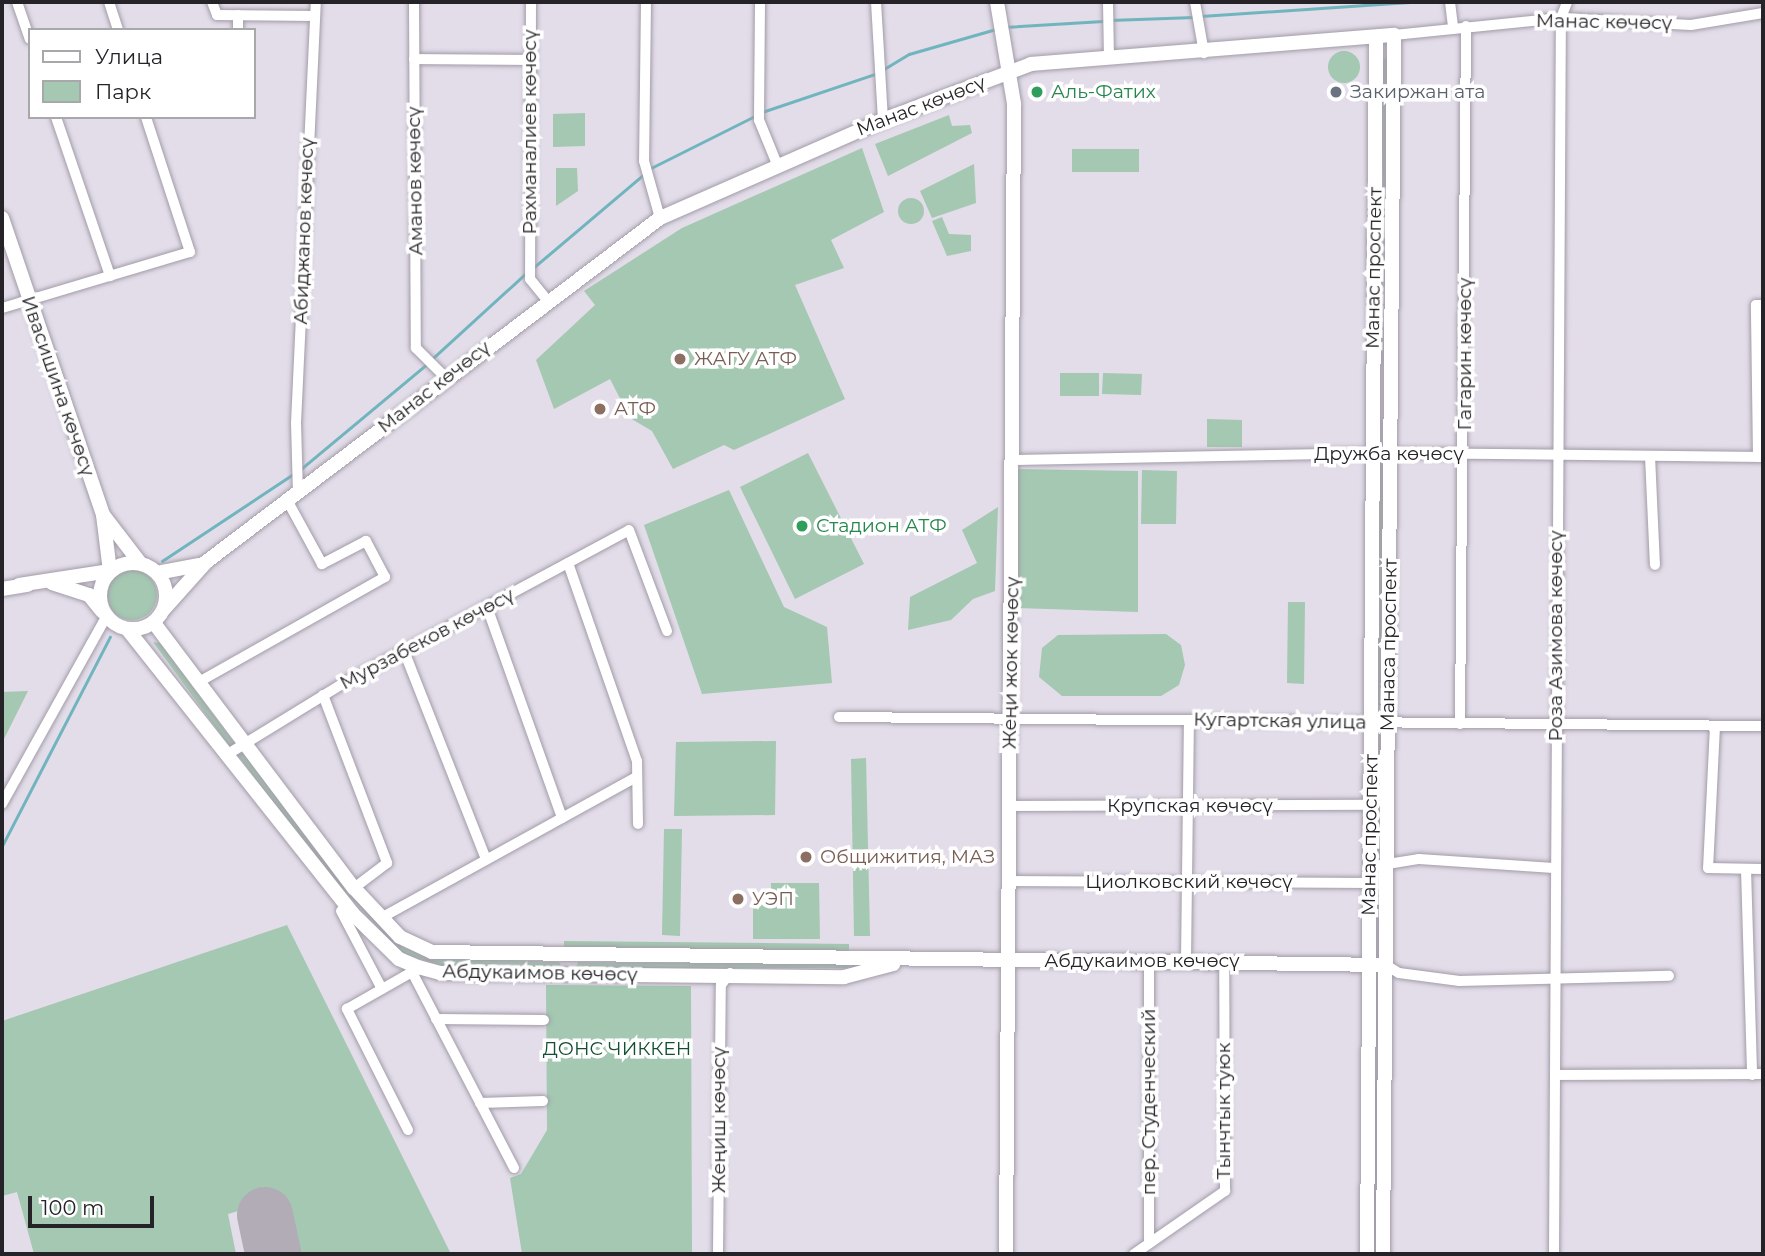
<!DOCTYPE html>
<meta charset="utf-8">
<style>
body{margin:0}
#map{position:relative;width:1765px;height:1256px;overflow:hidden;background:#e3dce9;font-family:Montserrat,sans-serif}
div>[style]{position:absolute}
.green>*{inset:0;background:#a4c8b1}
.round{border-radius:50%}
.stream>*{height:2.5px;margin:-1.25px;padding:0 1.25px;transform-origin:1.25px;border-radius:1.25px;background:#70b5be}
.runway>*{height:56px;margin:-28px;padding:0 28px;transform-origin:28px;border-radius:28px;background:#b2acb7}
.roads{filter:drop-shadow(0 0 2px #a29ca8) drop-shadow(0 0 2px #a29ca8)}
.street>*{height:10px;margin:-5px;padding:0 5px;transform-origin:5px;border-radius:5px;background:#fff}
.secondary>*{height:14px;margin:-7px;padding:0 7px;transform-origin:7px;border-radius:7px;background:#fff}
.secondary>.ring{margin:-7px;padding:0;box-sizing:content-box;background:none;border:14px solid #fff;border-radius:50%}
.dots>*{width:19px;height:19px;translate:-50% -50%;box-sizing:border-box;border:4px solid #fff;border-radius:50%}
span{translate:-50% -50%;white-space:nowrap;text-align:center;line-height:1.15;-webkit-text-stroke:7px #fff;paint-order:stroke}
.street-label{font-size:19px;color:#252327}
.leisure-label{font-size:19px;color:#27864d}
.left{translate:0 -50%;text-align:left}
.worship-label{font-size:19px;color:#5b616d}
.education-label{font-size:19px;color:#785e54}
.park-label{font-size:19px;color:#124f31}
.frame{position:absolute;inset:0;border:4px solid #252327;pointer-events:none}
.legend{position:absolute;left:28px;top:28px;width:228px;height:91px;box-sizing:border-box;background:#fff;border:2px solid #a8a7a9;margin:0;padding:9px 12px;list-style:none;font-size:21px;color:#252327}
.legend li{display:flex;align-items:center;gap:14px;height:35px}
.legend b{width:35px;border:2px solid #a8a7a9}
.scale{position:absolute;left:28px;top:1196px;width:126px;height:32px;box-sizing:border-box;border:4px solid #252327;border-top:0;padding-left:9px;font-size:21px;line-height:24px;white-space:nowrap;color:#252327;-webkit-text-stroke:5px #fff;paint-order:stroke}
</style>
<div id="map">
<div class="green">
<div class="round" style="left:1328px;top:51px;width:32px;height:32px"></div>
<div style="clip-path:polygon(1387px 58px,1387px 285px,1384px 286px,1382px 59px)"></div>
<div style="clip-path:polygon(585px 113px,585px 146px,553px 147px,553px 114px)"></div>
<div style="clip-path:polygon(949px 115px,952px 126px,970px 125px,972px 133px,888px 176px,875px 144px)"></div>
<div style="clip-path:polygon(862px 148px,884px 212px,831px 240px,844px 268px,795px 285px,845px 399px,734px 450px,724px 445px,673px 469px,652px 431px,630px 418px,610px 379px,554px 409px,536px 360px,595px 305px,584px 291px,682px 228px)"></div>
<div style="clip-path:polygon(1072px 149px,1139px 149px,1139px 172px,1072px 172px)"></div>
<div style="clip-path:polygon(974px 164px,976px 203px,932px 218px,920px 191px)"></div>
<div style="clip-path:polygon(556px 168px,577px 168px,578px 191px,556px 206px)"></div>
<div class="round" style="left:898px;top:198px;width:26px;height:26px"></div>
<div style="clip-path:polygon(942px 217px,949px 234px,971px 235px,971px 251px,947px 256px,932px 221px)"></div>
<div style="clip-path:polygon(1060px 373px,1099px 373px,1099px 396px,1060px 396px)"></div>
<div style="clip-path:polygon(1103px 373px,1142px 374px,1141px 395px,1102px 394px)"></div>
<div style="clip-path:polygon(1207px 419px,1242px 420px,1242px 447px,1207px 447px)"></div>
<div style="clip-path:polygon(808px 453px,864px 564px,795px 599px,740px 487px)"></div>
<div style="clip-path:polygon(1380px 462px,1384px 463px,1380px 705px,1377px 705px)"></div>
<div style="clip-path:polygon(1016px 469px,1138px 471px,1138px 612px,1018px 608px)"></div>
<div style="clip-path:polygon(1142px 470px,1177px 471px,1176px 524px,1141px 524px)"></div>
<div style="clip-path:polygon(729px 490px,784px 607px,827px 627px,832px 683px,702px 694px,644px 525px)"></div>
<div style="clip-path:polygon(998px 507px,995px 591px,973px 599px,951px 620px,908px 630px,910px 597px,977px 563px,962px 530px)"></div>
<div class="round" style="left:107px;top:570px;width:50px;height:50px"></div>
<div style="clip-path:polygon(1288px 602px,1305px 602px,1304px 684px,1287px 683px)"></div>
<div style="clip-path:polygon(1166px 634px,1181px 645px,1185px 665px,1179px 685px,1161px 696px,1062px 696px,1039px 677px,1042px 648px,1058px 635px)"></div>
<div style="clip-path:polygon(153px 642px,160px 643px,235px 744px,230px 747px)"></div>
<div style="clip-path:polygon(28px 691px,2px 743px,2px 692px)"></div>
<div style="clip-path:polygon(776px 741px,775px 815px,674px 816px,676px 742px)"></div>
<div style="clip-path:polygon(243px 753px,319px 854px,409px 948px,434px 958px,559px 962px,563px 969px,443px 966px,403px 954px,315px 858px,237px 754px)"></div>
<div style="clip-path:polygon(866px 758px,870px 936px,854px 936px,851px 759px)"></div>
<div style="clip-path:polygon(664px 829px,682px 829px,680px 936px,662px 935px)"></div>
<div style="clip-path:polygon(771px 883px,819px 883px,820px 939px,753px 939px,753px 894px,771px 893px)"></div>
<div style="clip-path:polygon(287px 925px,451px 1254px,297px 1254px,285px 1197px,228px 1214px,236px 1254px,34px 1254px,17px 1192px,2px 1196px,2px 1021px)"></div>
<div style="clip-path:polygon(564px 941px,849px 944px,849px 951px,564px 948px)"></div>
<div style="clip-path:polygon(578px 962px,846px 964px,848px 968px,576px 968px)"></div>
<div style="clip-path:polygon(546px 985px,691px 986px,692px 1254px,522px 1254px,510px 1178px,521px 1174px,547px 1130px)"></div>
</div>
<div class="stream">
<div style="left:1201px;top:16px;width:209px;rotate:-3.8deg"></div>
<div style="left:1110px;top:20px;width:84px;rotate:-2deg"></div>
<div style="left:1005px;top:27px;width:98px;rotate:-3.5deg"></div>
<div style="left:884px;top:69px;width:29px;rotate:-31deg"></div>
<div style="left:909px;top:54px;width:91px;rotate:-16deg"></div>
<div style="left:762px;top:112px;width:119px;rotate:-18.6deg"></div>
<div style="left:651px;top:168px;width:119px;rotate:-26.6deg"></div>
<div style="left:533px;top:268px;width:144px;rotate:-40.2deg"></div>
<div style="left:432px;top:359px;width:126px;rotate:-42.4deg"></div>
<div style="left:301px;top:469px;width:164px;rotate:-39.8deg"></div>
<div style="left:162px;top:561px;width:156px;rotate:-33.5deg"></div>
<div style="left:2px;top:846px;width:235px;rotate:-62.7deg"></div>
</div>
<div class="runway">
<div style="left:265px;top:1215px;width:40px;rotate:78deg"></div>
</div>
<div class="roads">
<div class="street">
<div style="left:17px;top:2px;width:39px;rotate:71deg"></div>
<div style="left:109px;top:2px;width:29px;rotate:72deg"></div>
<div style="left:212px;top:2px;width:14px;rotate:69deg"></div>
<div style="left:217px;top:15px;width:98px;rotate:0.6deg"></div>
<div style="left:414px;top:2px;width:346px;rotate:89.7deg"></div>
<div style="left:416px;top:348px;width:42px;rotate:45deg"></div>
<div style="left:531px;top:2px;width:277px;rotate:90.2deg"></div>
<div style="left:530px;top:279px;width:26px;rotate:51deg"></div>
<div style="left:646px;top:2px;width:159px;rotate:90.7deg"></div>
<div style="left:644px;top:161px;width:59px;rotate:74.3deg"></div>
<div style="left:760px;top:2px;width:118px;rotate:90.5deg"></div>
<div style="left:759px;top:120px;width:48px;rotate:67.8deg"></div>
<div style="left:876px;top:2px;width:118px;rotate:86.6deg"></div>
<div style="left:1108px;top:2px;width:55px;rotate:89deg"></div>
<div style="left:1195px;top:2px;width:52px;rotate:80deg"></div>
<div style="left:1450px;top:2px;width:25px;rotate:83deg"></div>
<div style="left:238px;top:30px;width:15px;rotate:-90deg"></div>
<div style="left:1394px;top:35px;width:168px;rotate:-5.8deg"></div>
<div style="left:1561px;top:18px;width:130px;rotate:3.1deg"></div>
<div style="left:1691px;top:25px;width:73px;rotate:-9.5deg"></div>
<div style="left:414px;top:59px;width:117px;rotate:0.5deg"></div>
<div style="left:56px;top:117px;width:168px;rotate:71.2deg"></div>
<div style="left:2px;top:308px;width:196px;rotate:-16.6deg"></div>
<div style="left:190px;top:252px;width:142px;rotate:-108.1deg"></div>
<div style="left:1650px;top:456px;width:109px;rotate:87.4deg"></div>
<div style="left:1758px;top:457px;width:152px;rotate:-90.8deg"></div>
<div style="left:1756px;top:305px;width:7px"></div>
<div style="left:1015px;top:460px;width:375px;rotate:-1.1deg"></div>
<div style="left:1390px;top:453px;width:373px;rotate:0.6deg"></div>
<div style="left:298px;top:494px;width:71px;rotate:-91.6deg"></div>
<div style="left:296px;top:423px;width:421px;rotate:-87.3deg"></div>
<div style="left:568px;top:563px;width:210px;rotate:70.8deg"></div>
<div style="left:637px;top:761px;width:63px;rotate:89.1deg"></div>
<div style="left:487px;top:607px;width:224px;rotate:70.4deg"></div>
<div style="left:404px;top:651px;width:221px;rotate:68.5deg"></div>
<div style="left:197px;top:683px;width:216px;rotate:-29.4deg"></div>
<div style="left:385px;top:577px;width:41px;rotate:-117.8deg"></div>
<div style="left:366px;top:541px;width:50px;rotate:152.4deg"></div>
<div style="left:322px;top:564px;width:71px;rotate:-118.7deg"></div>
<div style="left:323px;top:695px;width:180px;rotate:69.1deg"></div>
<div style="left:387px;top:863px;width:41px;rotate:142.9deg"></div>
<div style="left:839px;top:717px;width:924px;rotate:0.56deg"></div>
<div style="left:1460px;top:724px;width:698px;rotate:-89.51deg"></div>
<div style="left:1715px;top:726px;width:142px;rotate:92.8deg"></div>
<div style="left:1708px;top:868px;width:55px;rotate:1deg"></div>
<div style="left:228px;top:754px;width:136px;rotate:-31.5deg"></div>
<div style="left:344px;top:683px;width:323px;rotate:-28.2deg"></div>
<div style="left:629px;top:530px;width:108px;rotate:69.4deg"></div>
<div style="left:2px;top:804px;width:214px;rotate:-60.9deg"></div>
<div style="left:1009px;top:806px;width:362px;rotate:-0.2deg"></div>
<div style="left:1369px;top:867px;width:51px;rotate:-9.1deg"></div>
<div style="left:1419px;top:859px;width:135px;rotate:3.8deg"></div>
<div style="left:1746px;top:869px;width:206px;rotate:88.3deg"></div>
<div style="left:1009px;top:881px;width:360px;rotate:0.3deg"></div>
<div style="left:341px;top:911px;width:88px;rotate:62.3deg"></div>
<div style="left:381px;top:918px;width:290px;rotate:-28.9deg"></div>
<div style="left:1149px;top:961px;width:281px;rotate:90deg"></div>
<div style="left:1186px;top:961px;width:241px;rotate:-89.3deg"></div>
<div style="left:1386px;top:965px;width:15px;rotate:32deg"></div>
<div style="left:1399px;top:973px;width:61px;rotate:7.6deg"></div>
<div style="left:1459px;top:981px;width:210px;rotate:-1.4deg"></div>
<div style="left:412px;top:972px;width:221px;rotate:62.5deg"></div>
<div style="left:436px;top:1019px;width:108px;rotate:0.5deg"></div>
<div style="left:1556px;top:1075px;width:207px;rotate:-0.3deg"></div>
<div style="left:480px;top:1103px;width:63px;rotate:-1.8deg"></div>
<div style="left:408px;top:1130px;width:136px;rotate:-116.8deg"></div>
<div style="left:347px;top:1009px;width:75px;rotate:-29.6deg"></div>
<div style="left:412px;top:972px;width:5px;rotate:-101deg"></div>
<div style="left:718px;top:1254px;width:269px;rotate:-89.4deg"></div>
<div style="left:721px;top:985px;width:15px;rotate:-53deg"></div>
<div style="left:1134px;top:1254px;width:111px;rotate:-34.7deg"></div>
<div style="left:1225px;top:1191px;width:230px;rotate:-90.2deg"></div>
<div style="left:1554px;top:1254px;width:1236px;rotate:-89.68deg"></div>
<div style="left:1561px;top:18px;width:17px;rotate:-69deg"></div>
</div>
<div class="secondary">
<div style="left:997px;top:2px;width:103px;rotate:80.5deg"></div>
<div style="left:1014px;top:104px;width:1150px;rotate:90.4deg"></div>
<div style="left:2px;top:218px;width:314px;rotate:71.2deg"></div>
<div style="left:103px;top:515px;width:56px;rotate:82.9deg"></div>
<div style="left:110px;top:571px;width:92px;rotate:171.3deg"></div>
<div style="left:104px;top:516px;width:59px;rotate:52.5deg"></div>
<div class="ring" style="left:100px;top:563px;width:52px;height:52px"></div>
<div style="left:157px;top:573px;width:43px;rotate:-10.8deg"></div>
<div style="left:52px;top:583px;width:39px;rotate:18deg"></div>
<div style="left:89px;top:595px;width:21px;rotate:51deg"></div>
<div style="left:2px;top:589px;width:26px;rotate:-9deg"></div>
<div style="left:164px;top:609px;width:63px;rotate:-48.2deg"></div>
<div style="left:206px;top:562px;width:570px;rotate:-37.15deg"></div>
<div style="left:660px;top:218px;width:244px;rotate:-23.7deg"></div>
<div style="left:883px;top:120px;width:158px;rotate:-20.7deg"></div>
<div style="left:1031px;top:64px;width:364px;rotate:-4.6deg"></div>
<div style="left:1394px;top:35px;width:1219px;rotate:90.52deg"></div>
<div style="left:154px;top:623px;width:332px;rotate:53deg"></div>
<div style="left:354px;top:888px;width:67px;rotate:46.8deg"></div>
<div style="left:400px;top:937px;width:35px;rotate:25deg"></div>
<div style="left:432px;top:952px;width:954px;rotate:0.78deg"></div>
<div style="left:128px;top:630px;width:361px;rotate:51.6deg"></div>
<div style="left:352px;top:913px;width:66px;rotate:44.4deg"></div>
<div style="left:399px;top:959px;width:21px;rotate:23deg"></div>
<div style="left:418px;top:967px;width:23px;rotate:15deg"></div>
<div style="left:440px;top:973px;width:404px;rotate:0.6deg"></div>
<div style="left:844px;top:977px;width:51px;rotate:-14.9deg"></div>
<div style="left:1367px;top:1254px;width:1216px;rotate:-89.58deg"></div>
</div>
</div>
<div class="dots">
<div style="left:1037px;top:92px;background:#2e9e5b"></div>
<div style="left:1336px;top:92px;background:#6b7280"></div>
<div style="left:680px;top:359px;background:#8d6e63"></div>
<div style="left:600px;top:409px;background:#8d6e63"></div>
<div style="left:802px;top:526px;background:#2e9e5b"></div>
<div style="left:806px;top:857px;background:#8d6e63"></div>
<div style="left:738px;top:899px;background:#8d6e63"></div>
</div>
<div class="street-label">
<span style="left:1604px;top:22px;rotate:1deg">Манас көчөсү</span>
<span style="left:921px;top:106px;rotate:-21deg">Манас көчөсү</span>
<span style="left:530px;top:132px;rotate:-90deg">Рахманалиев көчөсү</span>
<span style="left:415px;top:181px;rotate:-91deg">Аманов көчөсү</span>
<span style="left:304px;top:231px;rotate:-88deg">Абиджанов көчөсү</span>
<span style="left:1374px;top:268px;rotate:-89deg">Манас проспект</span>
<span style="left:1465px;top:354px;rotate:-90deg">Гагарин көчөсү</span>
<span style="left:58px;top:386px;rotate:71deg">Ивасишина көчөсү</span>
<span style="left:434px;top:387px;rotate:-38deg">Манас көчөсү</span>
<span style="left:1389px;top:454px">Дружба көчөсү</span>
<span style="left:1556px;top:636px;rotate:-90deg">Роза Азимова көчөсү</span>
<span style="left:427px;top:639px;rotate:-28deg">Мурзабеков көчөсү</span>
<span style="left:1389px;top:645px;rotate:-89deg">Манаса проспект</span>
<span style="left:1011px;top:663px;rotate:-89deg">Жеңи жок көчөсү</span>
<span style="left:1280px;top:721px;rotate:1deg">Кугартская улица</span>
<span style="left:1190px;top:806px">Крупская көчөсү</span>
<span style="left:1370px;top:835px;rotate:-89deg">Манас проспект</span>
<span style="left:1189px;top:882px">Циолковский көчөсү</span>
<span style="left:1142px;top:961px">Абдукаимов көчөсү</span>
<span style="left:540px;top:973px;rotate:1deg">Абдукаимов көчөсү</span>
<span style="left:1149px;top:1102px;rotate:-90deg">пер. Студенческий</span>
<span style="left:1224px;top:1111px;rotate:-90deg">Тынчтык туюк</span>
<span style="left:719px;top:1120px;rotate:-90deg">Жеңиш көчөсү</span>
</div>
<div class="leisure-label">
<span class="left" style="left:1051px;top:92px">Аль-Фатих</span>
<span class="left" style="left:816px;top:526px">Стадион АТФ</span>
</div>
<div class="worship-label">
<span class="left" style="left:1350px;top:92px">Закиржан ата</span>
</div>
<div class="education-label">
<span class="left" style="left:694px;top:359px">ЖАГУ АТФ</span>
<span class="left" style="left:614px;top:409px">АТФ</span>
<span class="left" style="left:820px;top:857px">Общижития, МАЗ</span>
<span class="left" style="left:752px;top:899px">УЭП</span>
</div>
<div class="park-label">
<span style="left:617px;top:1049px">ДОНС ЧИККЕН</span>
</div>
<div class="frame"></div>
<ul class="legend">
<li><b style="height:9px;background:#fff"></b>Улица</li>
<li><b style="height:19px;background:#a4c8b1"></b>Парк</li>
</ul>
<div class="scale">100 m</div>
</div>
